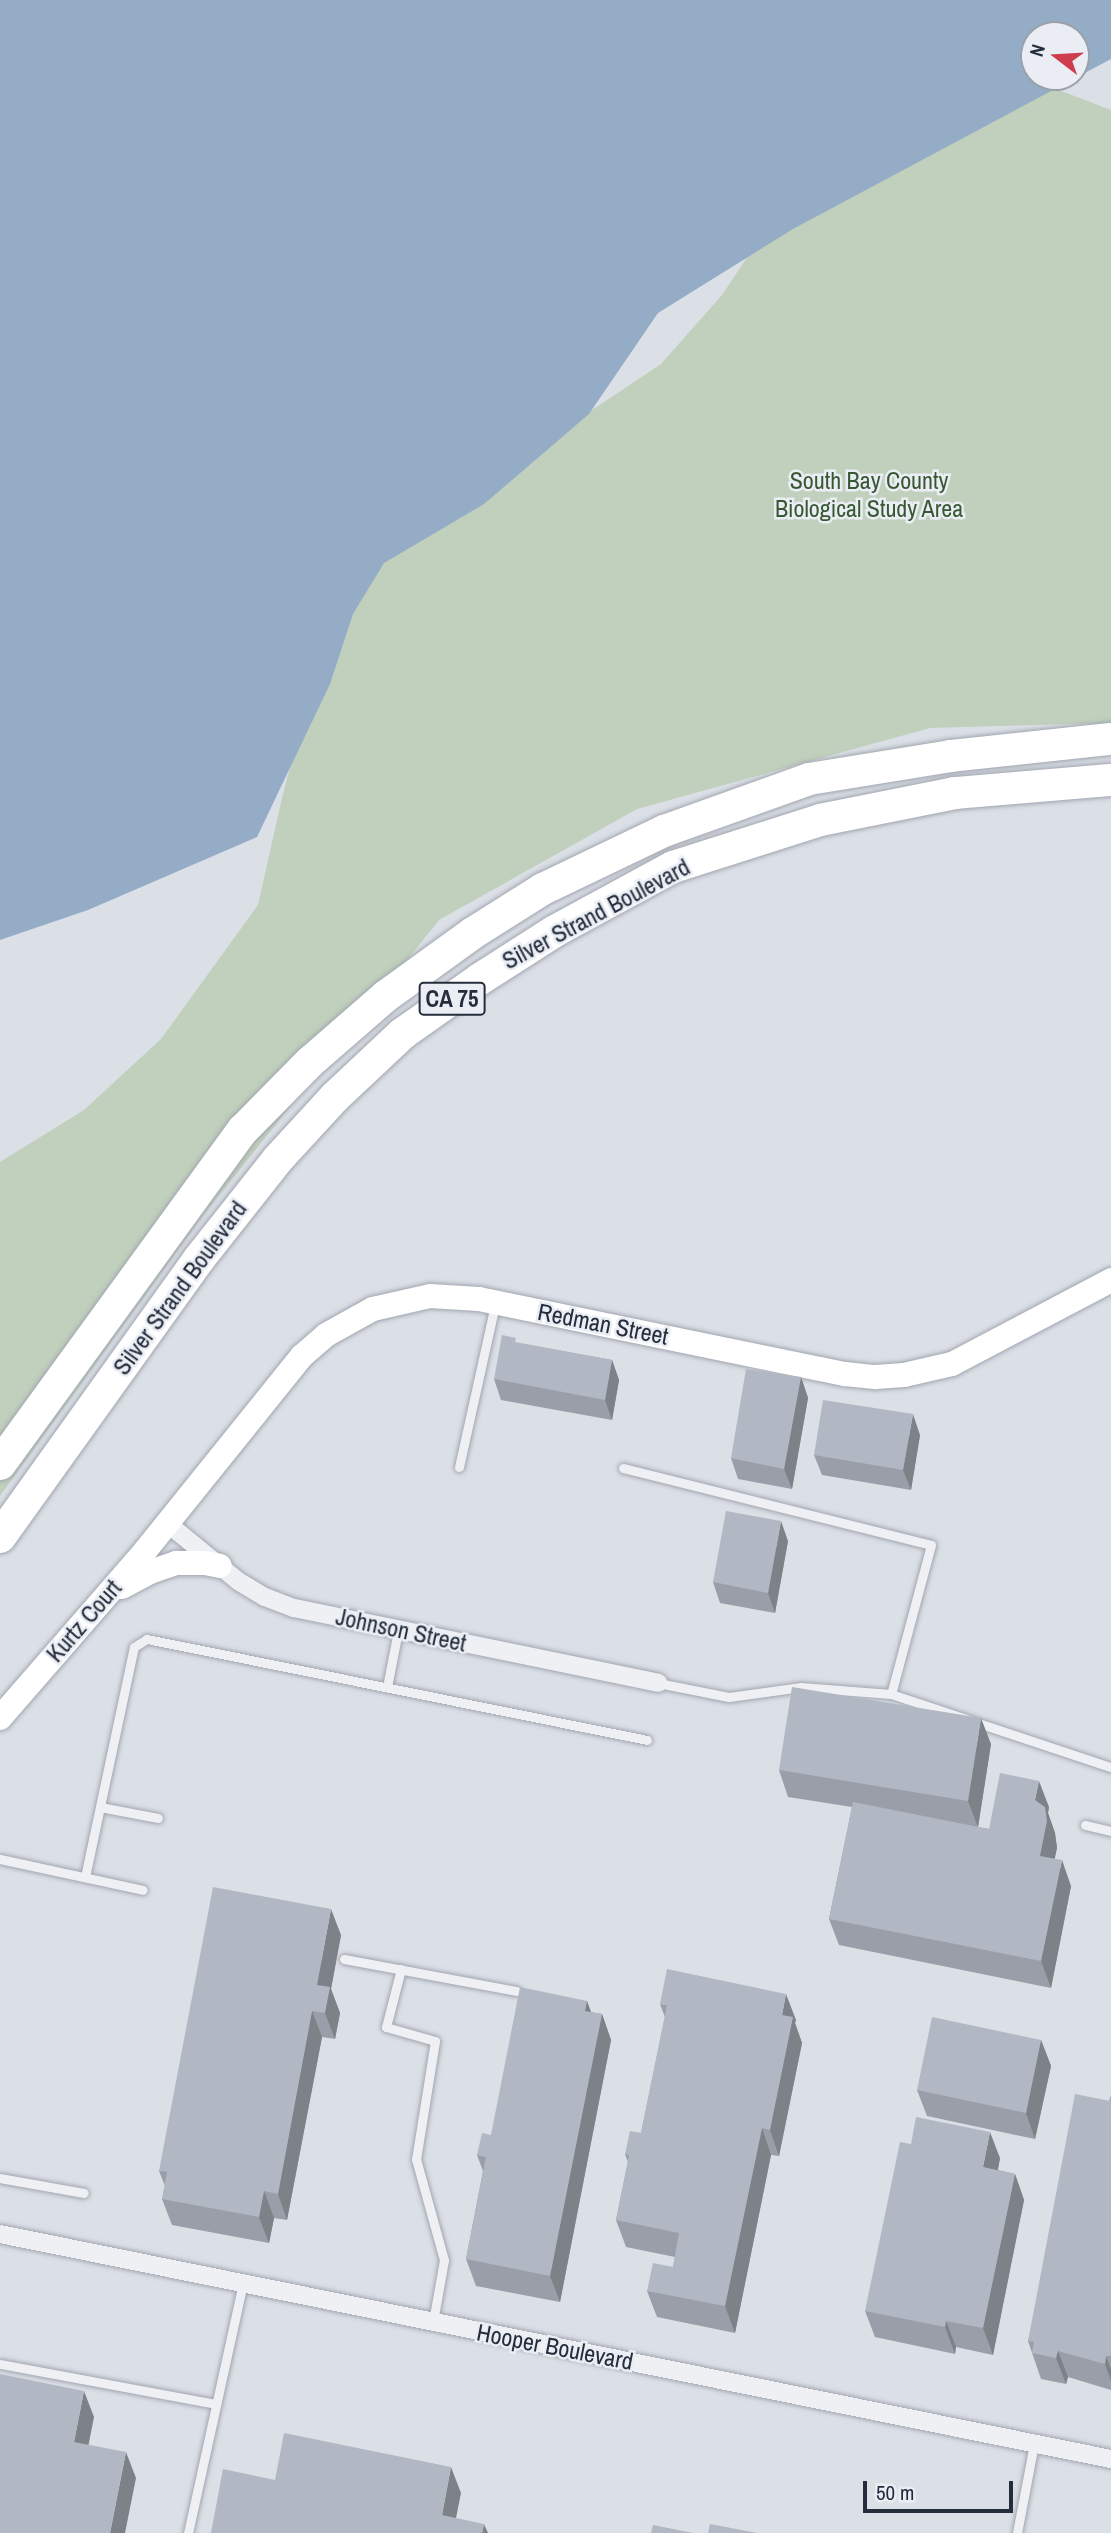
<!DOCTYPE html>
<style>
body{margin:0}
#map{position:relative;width:1111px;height:2533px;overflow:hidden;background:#dbdfe6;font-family:"Archivo Narrow",sans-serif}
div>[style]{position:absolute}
.green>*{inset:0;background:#c0d0bc}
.water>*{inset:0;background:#95acc7}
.roads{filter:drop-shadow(0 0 2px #a1a6b0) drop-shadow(0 0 2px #a1a6b0)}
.lane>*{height:9px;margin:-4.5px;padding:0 4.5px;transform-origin:4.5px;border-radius:4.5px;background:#eef0f4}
.street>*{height:18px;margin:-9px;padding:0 9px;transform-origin:9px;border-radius:9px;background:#eef0f4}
.secondary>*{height:24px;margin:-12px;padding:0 12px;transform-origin:12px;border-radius:12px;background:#fff}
.highway>*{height:32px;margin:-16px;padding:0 16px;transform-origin:16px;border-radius:16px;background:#fff}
.wall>*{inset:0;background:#999ea8}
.shaded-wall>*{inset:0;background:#7d8188}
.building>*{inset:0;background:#b2b8c3}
span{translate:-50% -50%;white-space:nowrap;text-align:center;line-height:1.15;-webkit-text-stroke:5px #eaeef4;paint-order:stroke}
.shield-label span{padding:2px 5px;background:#eaeef4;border:2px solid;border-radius:5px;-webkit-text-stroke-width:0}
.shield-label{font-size:23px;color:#252d3c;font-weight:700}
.park-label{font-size:24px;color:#385832}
.street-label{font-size:24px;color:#252d3c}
.north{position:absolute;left:1020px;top:21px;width:70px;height:70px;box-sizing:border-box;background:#eaeef4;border:2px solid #9ba1aa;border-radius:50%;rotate:287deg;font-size:19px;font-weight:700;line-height:28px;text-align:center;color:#252d3c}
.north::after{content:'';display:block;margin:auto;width:24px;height:32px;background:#cf3c4e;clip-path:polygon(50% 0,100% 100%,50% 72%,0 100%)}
.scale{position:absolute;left:863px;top:2481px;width:150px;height:32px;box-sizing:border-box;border:4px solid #252d3c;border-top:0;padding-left:9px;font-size:21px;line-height:24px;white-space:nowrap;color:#252d3c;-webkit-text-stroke:5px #eaeef4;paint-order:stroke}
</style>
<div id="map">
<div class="green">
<div style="clip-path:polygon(1022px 76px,1111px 110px,1111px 723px,930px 728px,637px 809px,439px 920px,205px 1213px,0 1496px,0 1162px,84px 1110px,161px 1039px,258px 905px,282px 798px,319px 657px,368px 560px,661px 364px,722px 295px,768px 226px)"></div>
</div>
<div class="water">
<div style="clip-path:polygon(evenodd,0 0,1111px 0,1111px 59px,793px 229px,658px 313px,589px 414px,484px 504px,384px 563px,353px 614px,330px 684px,257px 837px,88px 910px,0 940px,0 0,1034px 35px,1076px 35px,1076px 77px,1034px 77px,1034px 35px)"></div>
</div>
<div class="roads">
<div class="lane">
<div style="left:459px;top:1467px;width:167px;rotate:-77.5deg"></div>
<div style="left:623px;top:1468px;width:317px;rotate:14deg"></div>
<div style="left:931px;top:1545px;width:154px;rotate:105deg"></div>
<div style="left:658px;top:1683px;width:72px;rotate:11.2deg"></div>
<div style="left:729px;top:1697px;width:73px;rotate:-7.9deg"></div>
<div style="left:801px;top:1687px;width:90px;rotate:4.4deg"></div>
<div style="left:891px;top:1694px;width:232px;rotate:18.4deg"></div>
<div style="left:387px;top:1687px;width:57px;rotate:-78.9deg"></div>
<div style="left:100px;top:1807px;width:59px;rotate:10.7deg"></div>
<div style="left:1085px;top:1825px;width:27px;rotate:13deg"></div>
<div style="left:0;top:1859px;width:146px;rotate:12.2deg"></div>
<div style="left:85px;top:1877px;width:235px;rotate:-78deg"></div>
<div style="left:134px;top:1647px;width:15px;rotate:-32deg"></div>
<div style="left:147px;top:1639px;width:510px;rotate:11.42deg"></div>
<div style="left:344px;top:1959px;width:176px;rotate:10.5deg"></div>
<div style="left:401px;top:1969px;width:60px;rotate:104.5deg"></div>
<div style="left:386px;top:2027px;width:51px;rotate:15.9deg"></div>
<div style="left:435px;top:2041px;width:120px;rotate:99.1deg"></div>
<div style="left:416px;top:2159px;width:105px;rotate:74.5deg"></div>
<div style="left:444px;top:2260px;width:63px;rotate:100.1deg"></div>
<div style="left:0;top:2178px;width:85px;rotate:10.1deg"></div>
<div style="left:0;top:2364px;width:220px;rotate:10.5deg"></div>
<div style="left:188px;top:2533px;width:256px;rotate:-77.6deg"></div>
<div style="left:1017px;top:2533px;width:91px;rotate:-79.2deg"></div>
</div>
<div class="street">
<div style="left:167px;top:1523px;width:92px;rotate:39.2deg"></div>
<div style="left:238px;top:1581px;width:31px;rotate:31deg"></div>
<div style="left:265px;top:1597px;width:31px;rotate:21deg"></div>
<div style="left:294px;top:1608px;width:372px;rotate:11.6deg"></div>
<div style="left:0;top:2234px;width:1134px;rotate:11.45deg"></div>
</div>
<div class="secondary">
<div style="left:122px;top:1587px;width:32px;rotate:-28deg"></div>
<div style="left:150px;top:1572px;width:28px;rotate:-19deg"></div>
<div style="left:176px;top:1563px;width:29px"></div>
<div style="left:205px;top:1563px;width:15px;rotate:11deg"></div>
<div style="left:0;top:1718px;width:221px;rotate:-49deg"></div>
<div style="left:145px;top:1551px;width:250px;rotate:-51.2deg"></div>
<div style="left:302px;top:1356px;width:32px;rotate:-41deg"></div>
<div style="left:326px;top:1335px;width:54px;rotate:-29deg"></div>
<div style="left:373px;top:1309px;width:58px;rotate:-12.8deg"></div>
<div style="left:430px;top:1296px;width:49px;rotate:3.5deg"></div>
<div style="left:479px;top:1299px;width:374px;rotate:11.6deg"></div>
<div style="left:845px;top:1374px;width:30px;rotate:6deg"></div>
<div style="left:875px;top:1377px;width:29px;rotate:-4deg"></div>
<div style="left:904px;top:1375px;width:49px;rotate:-12.9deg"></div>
<div style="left:952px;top:1364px;width:180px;rotate:-27.8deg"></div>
</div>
<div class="highway">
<div style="left:0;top:1464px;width:413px;rotate:-54deg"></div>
<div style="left:243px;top:1130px;width:95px;rotate:-45.4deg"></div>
<div style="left:310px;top:1062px;width:101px;rotate:-41deg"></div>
<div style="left:386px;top:996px;width:107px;rotate:-35.9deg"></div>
<div style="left:473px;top:933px;width:83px;rotate:-32.2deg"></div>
<div style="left:543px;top:889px;width:134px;rotate:-25.6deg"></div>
<div style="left:664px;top:831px;width:154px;rotate:-19.7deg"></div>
<div style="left:809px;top:779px;width:144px;rotate:-9.2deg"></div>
<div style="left:951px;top:756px;width:161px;rotate:-6.1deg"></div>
<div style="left:0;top:1537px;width:342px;rotate:-54.4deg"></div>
<div style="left:199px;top:1259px;width:127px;rotate:-51.7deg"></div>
<div style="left:278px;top:1159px;width:84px;rotate:-47.4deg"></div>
<div style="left:335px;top:1097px;width:92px;rotate:-43.2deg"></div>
<div style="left:402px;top:1034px;width:95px;rotate:-35.2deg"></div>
<div style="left:480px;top:979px;width:89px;rotate:-32.6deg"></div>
<div style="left:555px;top:931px;width:134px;rotate:-28.5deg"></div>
<div style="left:673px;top:867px;width:154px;rotate:-17.7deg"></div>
<div style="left:820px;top:820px;width:138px;rotate:-11.3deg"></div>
<div style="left:955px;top:793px;width:157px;rotate:-4.8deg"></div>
</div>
</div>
<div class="wall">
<div style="clip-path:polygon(518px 1343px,612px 1360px,619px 1380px,612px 1420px,501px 1400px,494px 1379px)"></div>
<div style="clip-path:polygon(801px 1377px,808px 1398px,792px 1489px,738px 1479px,731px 1458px)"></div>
<div style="clip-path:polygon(920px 1435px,911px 1490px,822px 1475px,814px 1455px)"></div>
<div style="clip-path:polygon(788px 1541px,775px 1613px,720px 1603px,713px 1582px)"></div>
<div style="clip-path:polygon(991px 1744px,978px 1827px,989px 1829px,1049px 1807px,1048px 1813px,1055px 1833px,1057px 1848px,1054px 1858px,1071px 1886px,1051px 1988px,839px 1945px,829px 1919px,852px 1807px,788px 1797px,779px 1770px)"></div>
<div style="clip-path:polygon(341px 1935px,331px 1989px,340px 2013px,335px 2039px,322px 2037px,287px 2220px,274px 2218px,269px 2243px,172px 2225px,162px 2199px,165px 2186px,159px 2171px)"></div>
<div style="clip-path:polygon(587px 2001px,591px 2012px,602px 2014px,611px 2040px,560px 2302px,476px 2286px,466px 2259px,483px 2171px,477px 2155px)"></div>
<div style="clip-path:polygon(660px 2004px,796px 2020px,795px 2023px,802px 2043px,779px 2156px,771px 2155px,735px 2333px,657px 2317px,647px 2291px,673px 2267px,675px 2257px,626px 2247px,616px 2220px,628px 2162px,625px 2154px,641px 2133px,665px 2017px)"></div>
<div style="clip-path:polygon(1041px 2040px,1051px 2066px,1035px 2139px,927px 2116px,917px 2090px)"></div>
<div style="clip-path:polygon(1111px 2095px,1111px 2390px,1068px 2377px,1066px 2384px,1041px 2379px,1028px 2341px)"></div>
<div style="clip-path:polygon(1000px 2158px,998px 2170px,1015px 2174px,1024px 2200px,993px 2355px,956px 2347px,955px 2354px,875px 2337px,865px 2311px)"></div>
</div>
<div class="shaded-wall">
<div style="clip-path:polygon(612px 1360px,619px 1380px,612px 1420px,605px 1400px)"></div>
<div style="clip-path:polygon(801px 1377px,808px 1398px,792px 1489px,784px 1469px)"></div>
<div style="clip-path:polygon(913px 1414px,920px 1435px,911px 1490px,903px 1470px)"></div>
<div style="clip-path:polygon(781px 1521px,788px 1541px,775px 1613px,768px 1593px)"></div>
<div style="clip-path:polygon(981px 1718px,991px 1744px,978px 1827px,968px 1801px)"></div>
<div style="clip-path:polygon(1039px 1781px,1049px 1807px,1048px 1813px,1055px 1833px,1057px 1848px,1050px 1882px,1040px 1856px,1035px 1800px)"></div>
<div style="clip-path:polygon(1062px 1860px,1071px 1886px,1051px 1988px,1041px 1961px)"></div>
<div style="clip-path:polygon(331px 1909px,341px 1935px,331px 1989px,340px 2013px,335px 2039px,325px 2013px,317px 1985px)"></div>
<div style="clip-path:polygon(786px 1994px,796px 2020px,795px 2023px,802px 2043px,779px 2156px,770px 2130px,782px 2015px)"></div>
<div style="clip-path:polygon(587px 2001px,596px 2027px,585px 2011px)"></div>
<div style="clip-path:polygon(312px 2011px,322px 2037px,287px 2220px,278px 2194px)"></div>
<div style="clip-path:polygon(602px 2014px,611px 2040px,560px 2302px,550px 2276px)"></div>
<div style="clip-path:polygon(1041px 2040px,1051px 2066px,1035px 2139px,1026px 2113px)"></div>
<div style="clip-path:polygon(762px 2128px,771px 2155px,735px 2333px,725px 2306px)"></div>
<div style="clip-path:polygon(990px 2132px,1000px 2158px,993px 2194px,983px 2167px)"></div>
<div style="clip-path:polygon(1015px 2174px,1024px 2200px,993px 2355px,983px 2328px)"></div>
<div style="clip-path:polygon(264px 2191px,274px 2218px,269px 2243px,259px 2217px)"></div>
<div style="clip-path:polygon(946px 2321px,956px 2347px,955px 2354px,945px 2327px)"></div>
<div style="clip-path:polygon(1058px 2351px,1068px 2377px,1066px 2384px,1056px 2358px)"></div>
<div style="clip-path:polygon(1106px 2356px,1111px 2369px,1111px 2381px,1105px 2364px)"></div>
<div style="clip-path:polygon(84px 2391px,94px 2417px,84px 2468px,74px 2442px)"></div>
<div style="clip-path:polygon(126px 2452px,136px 2478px,125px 2533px,110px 2533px)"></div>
<div style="clip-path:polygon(451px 2467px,461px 2493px,453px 2533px,442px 2515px)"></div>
<div style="clip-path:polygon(484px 2524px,488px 2533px,482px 2533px)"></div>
</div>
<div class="building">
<div style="clip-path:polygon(502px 1335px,516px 1338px,515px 1342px,612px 1360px,605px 1400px,494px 1379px)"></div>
<div style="clip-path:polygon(746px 1369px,801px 1377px,784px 1469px,731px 1458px)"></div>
<div style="clip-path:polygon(823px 1400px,913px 1414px,903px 1470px,814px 1455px)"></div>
<div style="clip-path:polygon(726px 1511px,781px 1521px,768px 1593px,713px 1582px)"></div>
<div style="clip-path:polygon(792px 1687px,981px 1718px,968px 1801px,779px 1770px)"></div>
<div style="clip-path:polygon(1000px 1773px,1039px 1781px,1035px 1800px,1045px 1807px,1047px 1821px,1040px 1856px,1062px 1860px,1041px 1961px,829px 1919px,853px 1802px,989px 1829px)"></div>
<div style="clip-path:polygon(213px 1887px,331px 1909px,317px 1985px,330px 1987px,325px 2013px,312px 2011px,278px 2194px,264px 2191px,259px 2217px,162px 2199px,167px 2172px,159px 2171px)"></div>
<div style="clip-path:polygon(667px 1969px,786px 1994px,782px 2015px,793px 2017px,770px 2130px,762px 2128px,725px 2306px,647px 2291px,653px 2263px,673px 2267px,679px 2233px,616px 2220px,629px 2155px,625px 2154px,630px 2131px,641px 2133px,667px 2005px,660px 2004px)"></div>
<div style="clip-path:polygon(520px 1987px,587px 2001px,585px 2011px,602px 2014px,550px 2276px,466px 2259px,486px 2157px,477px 2155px,482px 2133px,491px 2135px)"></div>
<div style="clip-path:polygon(932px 2017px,1041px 2040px,1026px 2113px,917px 2090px)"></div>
<div style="clip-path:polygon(1075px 2094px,1110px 2101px,1111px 2095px,1111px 2356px,1106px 2356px,1105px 2364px,1058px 2351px,1056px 2358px,1032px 2353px,1034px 2342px,1028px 2341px)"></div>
<div style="clip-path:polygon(916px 2117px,990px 2132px,983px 2167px,1015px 2174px,983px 2328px,946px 2321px,945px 2327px,865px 2311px,900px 2142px,911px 2144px)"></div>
<div style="clip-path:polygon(0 2374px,84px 2391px,74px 2442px,126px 2452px,110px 2533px,0 2533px)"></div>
<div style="clip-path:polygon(284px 2433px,451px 2467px,442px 2515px,484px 2524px,482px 2533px,211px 2533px,223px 2469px,275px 2480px)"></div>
<div style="clip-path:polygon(710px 2524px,757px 2533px,708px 2533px)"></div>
<div style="clip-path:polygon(653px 2525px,693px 2533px,651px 2533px)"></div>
</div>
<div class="shield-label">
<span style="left:452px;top:999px">CA 75</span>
</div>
<div class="park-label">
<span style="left:869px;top:495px">South Bay County<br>Biological Study Area</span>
</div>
<div class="street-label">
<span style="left:596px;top:914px;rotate:-28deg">Silver Strand Boulevard</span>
<span style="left:180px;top:1288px;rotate:-54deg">Silver Strand Boulevard</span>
<span style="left:603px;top:1324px;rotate:11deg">Redman Street</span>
<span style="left:84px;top:1621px;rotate:-49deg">Kurtz Court</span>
<span style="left:401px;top:1630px;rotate:12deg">Johnson Street</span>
<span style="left:555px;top:2347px;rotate:11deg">Hooper Boulevard</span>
</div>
<div class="north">N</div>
<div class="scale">50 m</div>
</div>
